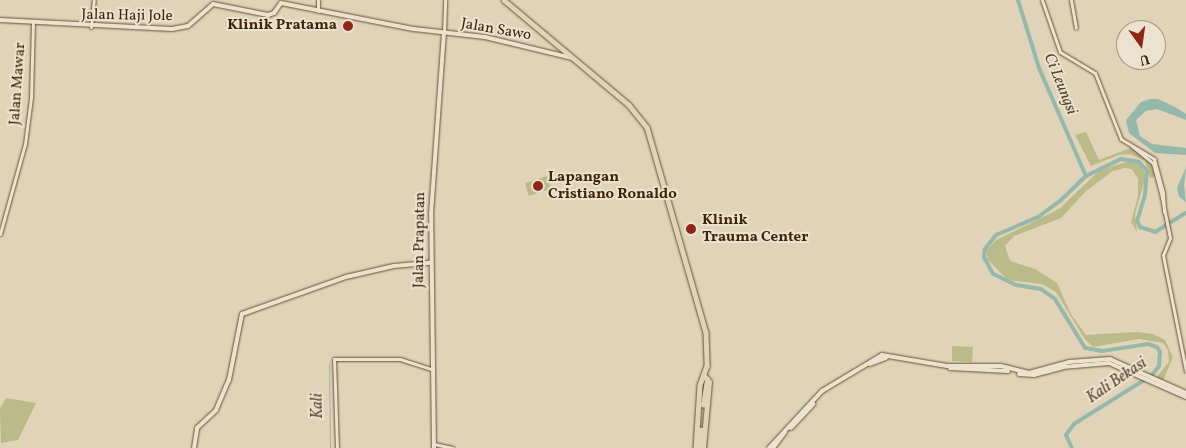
<!DOCTYPE html>
<style>
body{margin:0}
#map{position:relative;width:1186px;height:448px;overflow:hidden;background:#e1d3b7;font-family:Vollkorn,serif}
div>[style]{position:absolute}
.green>*{inset:0;background:#bbba89}
.water>*{inset:0;background:#95b8ab}
.stream>*{height:1px;margin:-0.5px;padding:0 0.5px;transform-origin:0.5px;border-radius:0.5px;background:#95b8ab}
.river>*{height:4px;margin:-2px;padding:0 2px;transform-origin:2px;border-radius:2px;background:#95b8ab}
.roads{filter:drop-shadow(0 0 1px #685034) drop-shadow(0 0 1px #685034)}
.tertiary>*{height:3px;margin:-1.5px;padding:0 1.5px;transform-origin:1.5px;border-radius:1.5px;background:#ece2d0}
.secondary>*{height:4px;margin:-2px;padding:0 2px;transform-origin:2px;border-radius:2px;background:#ece2d0}
.primary>*{height:4.5px;margin:-2.25px;padding:0 2.25px;transform-origin:2.25px;border-radius:2.25px;background:#e1d3b7}
.dots>*{width:14px;height:14px;translate:-50% -50%;box-sizing:border-box;border:2px solid #ece2d0;border-radius:50%}
span{translate:-50% -50%;white-space:nowrap;text-align:center;line-height:1.15;-webkit-text-stroke:4px #ece2d0;paint-order:stroke}
.street-label{font-size:15px;color:#3f2408}
.poi-label{font-size:15px;color:#3f2408;font-weight:700}
.right{translate:-100% -50%;text-align:right}
.left{translate:0 -50%;text-align:left}
.water-label{font-size:16px;color:#544931;font-style:italic}
.north{position:absolute;left:1116px;top:20px;width:50px;height:50px;box-sizing:border-box;background:#ece2d0;border:1px solid #a79680;border-radius:50%;rotate:166deg;font-size:14px;font-weight:700;line-height:20px;text-align:center;color:#3f2408}
.north::after{content:'';display:block;margin:auto;width:18px;height:22px;background:#8f2418;clip-path:polygon(50% 0,100% 100%,50% 72%,0 100%)}
</style>
<div id="map">
<div class="green">
<div style="clip-path:polygon(1086px 132px,1099px 160px,1133px 147px,1153px 163px,1156px 176px,1150px 178px,1145px 161px,1130px 154px,1119px 155px,1091px 166px,1075px 135px)"></div>
<div style="clip-path:polygon(1130px 161px,1141px 165px,1146px 176px,1135px 214px,1137px 232px,1131px 222px,1138px 196px,1138px 179px,1132px 169px,1125px 168px,1113px 171px,1086px 191px,1061px 218px,1014px 236px,1005px 246px,1010px 261px,1035px 269px,1057px 283px,1071px 314px,1086px 335px,1137px 332px,1153px 334px,1165px 340px,1173px 357px,1163px 381px,1154px 380px,1169px 362px,1168px 350px,1163px 343px,1139px 339px,1093px 347px,1084px 338px,1056px 292px,1042px 284px,1008px 280px,988px 260px,986px 251px,996px 240px,1059px 209px,1100px 170px)"></div>
<div style="clip-path:polygon(547px 176px,551px 189px,529px 196px,525px 183px)"></div>
<div style="clip-path:polygon(952px 346px,973px 347px,972px 362px,952px 361px)"></div>
<div style="clip-path:polygon(6px 398px,36px 403px,18px 440px,1px 443px,0 408px)"></div>
</div>
<div class="water">
<div style="clip-path:polygon(1150px 99px,1158px 99px,1175px 107px,1186px 114px,1186px 120px,1157px 109px,1146px 111px,1136px 120px,1140px 136px,1152px 144px,1186px 148px,1186px 155px,1155px 153px,1129px 133px,1126px 120px,1141px 102px)"></div>
<div style="clip-path:polygon(1186px 167px,1184px 186px,1186px 202px,1179px 197px,1177px 188px)"></div>
</div>
<div class="stream">
<div style="left:329px;top:363px;width:85px;rotate:89.3deg"></div>
</div>
<div class="river">
<div style="left:1018px;top:0;width:71px;rotate:72.8deg"></div>
<div style="left:1039px;top:68px;width:118px;rotate:66.5deg"></div>
<div style="left:1072px;top:448px;width:14px;rotate:-115deg"></div>
<div style="left:1066px;top:435px;width:14px;rotate:-54deg"></div>
<div style="left:1074px;top:424px;width:92px;rotate:-32.1deg"></div>
<div style="left:1152px;top:375px;width:11px;rotate:-52deg"></div>
<div style="left:1159px;top:366px;width:14px;rotate:-86deg"></div>
<div style="left:1160px;top:352px;width:6px;rotate:-121deg"></div>
<div style="left:1157px;top:347px;width:9px;rotate:-162deg"></div>
<div style="left:1148px;top:344px;width:47px;rotate:171.3deg"></div>
<div style="left:1102px;top:351px;width:17px;rotate:-170deg"></div>
<div style="left:1085px;top:348px;width:57px;rotate:-121.5deg"></div>
<div style="left:1055px;top:299px;width:17px;rotate:-144deg"></div>
<div style="left:1041px;top:289px;width:25px;rotate:-171deg"></div>
<div style="left:1016px;top:285px;width:25px;rotate:-154deg"></div>
<div style="left:993px;top:274px;width:19px;rotate:-118deg"></div>
<div style="left:984px;top:257px;width:8px;rotate:-83deg"></div>
<div style="left:985px;top:249px;width:18px;rotate:-52deg"></div>
<div style="left:996px;top:235px;width:46px;rotate:-23.2deg"></div>
<div style="left:1038px;top:217px;width:29px;rotate:-36deg"></div>
<div style="left:1061px;top:200px;width:35px;rotate:-44deg"></div>
<div style="left:1086px;top:176px;width:39px;rotate:-26deg"></div>
<div style="left:1121px;top:159px;width:18px;rotate:9deg"></div>
<div style="left:1139px;top:162px;width:12px;rotate:48deg"></div>
<div style="left:1147px;top:171px;width:24px;rotate:95deg"></div>
<div style="left:1145px;top:195px;width:27px;rotate:107deg"></div>
<div style="left:1137px;top:221px;width:7px;rotate:63deg"></div>
<div style="left:1140px;top:227px;width:16px;rotate:18deg"></div>
<div style="left:1155px;top:232px;width:36px;rotate:-32deg"></div>
</div>
<div class="roads">
<div class="tertiary">
<div style="left:1042px;top:0;width:55px;rotate:70.9deg"></div>
<div style="left:1060px;top:52px;width:41px;rotate:31deg"></div>
<div style="left:1095px;top:73px;width:71px;rotate:68.5deg"></div>
<div style="left:1121px;top:139px;width:39px;rotate:31deg"></div>
<div style="left:1154px;top:159px;width:34px;rotate:75deg"></div>
<div style="left:1163px;top:192px;width:20px;rotate:87deg"></div>
<div style="left:1071px;top:0;width:28px;rotate:80deg"></div>
<div style="left:318px;top:11px;width:11px;rotate:-90deg"></div>
<div style="left:91px;top:27px;width:27px;rotate:-84deg"></div>
<div style="left:444px;top:33px;width:33px;rotate:-88deg"></div>
<div style="left:1132px;top:146px;width:27px;rotate:39deg"></div>
<div style="left:1153px;top:163px;width:31px;rotate:75deg"></div>
<div style="left:1161px;top:193px;width:46px;rotate:78.7deg"></div>
<div style="left:1170px;top:238px;width:18px;rotate:112deg"></div>
<div style="left:1163px;top:255px;width:118px;rotate:78.8deg"></div>
<div style="left:0;top:234px;width:93px;rotate:-74.5deg"></div>
<div style="left:25px;top:144px;width:46px;rotate:-82.6deg"></div>
<div style="left:31px;top:98px;width:75px;rotate:-88.5deg"></div>
<div style="left:434px;top:444px;width:19px;rotate:12deg"></div>
<div style="left:337px;top:448px;width:89px;rotate:-91.9deg"></div>
<div style="left:334px;top:359px;width:66px"></div>
<div style="left:400px;top:359px;width:33px;rotate:18deg"></div>
</div>
<div class="secondary">
<div style="left:0;top:20px;width:172px;rotate:3deg"></div>
<div style="left:172px;top:29px;width:16px;rotate:-11deg"></div>
<div style="left:188px;top:26px;width:33px;rotate:-41deg"></div>
<div style="left:213px;top:4px;width:56px;rotate:11.3deg"></div>
<div style="left:268px;top:15px;width:6px;rotate:-18deg"></div>
<div style="left:274px;top:13px;width:12px;rotate:-55deg"></div>
<div style="left:281px;top:3px;width:136px;rotate:11.1deg"></div>
<div style="left:414px;top:29px;width:71px;rotate:6.4deg"></div>
<div style="left:485px;top:37px;width:89px;rotate:13.6deg"></div>
<div style="left:870px;top:364px;width:17px;rotate:-21deg"></div>
<div style="left:950px;top:368px;width:58px;rotate:3deg"></div>
<div style="left:1019px;top:374px;width:15px;rotate:4deg"></div>
<div style="left:1034px;top:375px;width:30px;rotate:-15deg"></div>
<div style="left:1063px;top:367px;width:46px;rotate:-5deg"></div>
<div style="left:1109px;top:363px;width:84px;rotate:23.8deg"></div>
<div style="left:791px;top:428px;width:33px;rotate:-47deg"></div>
<div style="left:194px;top:448px;width:20px;rotate:-81deg"></div>
<div style="left:197px;top:428px;width:26px;rotate:-43deg"></div>
<div style="left:216px;top:410px;width:33px;rotate:-67deg"></div>
<div style="left:229px;top:380px;width:67px;rotate:-78.9deg"></div>
<div style="left:242px;top:314px;width:110px;rotate:-19.6deg"></div>
<div style="left:346px;top:277px;width:49px;rotate:-12.9deg"></div>
<div style="left:394px;top:266px;width:36px;rotate:-5deg"></div>
<div style="left:434px;top:448px;width:234px;rotate:-90.7deg"></div>
<div style="left:431px;top:214px;width:181px;rotate:-85.9deg"></div>
<div style="left:769px;top:448px;width:78px;rotate:-47.1deg"></div>
<div style="left:822px;top:391px;width:70px;rotate:-31deg"></div>
<div style="left:882px;top:355px;width:66px;rotate:9.6deg"></div>
<div style="left:947px;top:366px;width:54px"></div>
<div style="left:1001px;top:366px;width:29px;rotate:14deg"></div>
<div style="left:1029px;top:373px;width:41px;rotate:-15.4deg"></div>
<div style="left:1069px;top:362px;width:41px;rotate:-4.2deg"></div>
<div style="left:1110px;top:359px;width:83px;rotate:24.1deg"></div>
<div style="left:773px;top:448px;width:20px;rotate:-53deg"></div>
</div>
<div class="primary">
<div style="left:504px;top:0;width:163px;rotate:40deg"></div>
<div style="left:629px;top:105px;width:28px;rotate:51deg"></div>
<div style="left:647px;top:127px;width:214px;rotate:74deg"></div>
<div style="left:706px;top:333px;width:33px;rotate:88deg"></div>
<div style="left:707px;top:366px;width:20px;rotate:110deg"></div>
<div style="left:700px;top:385px;width:63px;rotate:93.6deg"></div>
<div style="left:703px;top:405px;width:26px;rotate:-81deg"></div>
<div style="left:700px;top:448px;width:18px;rotate:-87deg"></div>
<div style="left:703px;top:448px;width:66px;rotate:-84.8deg"></div>
<div style="left:709px;top:382px;width:6px;rotate:-129deg"></div>
</div>
</div>
<div class="dots">
<div style="left:348px;top:26px;background:#8f2418"></div>
<div style="left:538px;top:186px;background:#8f2418"></div>
<div style="left:691px;top:229px;background:#8f2418"></div>
</div>
<div class="street-label">
<span style="left:127px;top:16px;rotate:1deg">Jalan Haji Jole</span>
<span style="left:496px;top:30px;rotate:10deg">Jalan Sawo</span>
<span style="left:18px;top:84px;rotate:-86deg">Jalan Mawar</span>
<span style="left:420px;top:240px;rotate:-89deg">Jalan Prapatan</span>
</div>
<div class="poi-label">
<span class="right" style="left:337px;top:26px">Klinik Pratama</span>
<span class="left" style="left:548px;top:186px">Lapangan<br>Cristiano Ronaldo</span>
<span class="left" style="left:702px;top:229px">Klinik<br>Trauma Center</span>
</div>
<div class="water-label">
<span style="left:1060px;top:84px;rotate:68deg">Ci Leungsi</span>
<span style="left:1117px;top:381px;rotate:-34deg">Kali Bekasi</span>
<span style="left:318px;top:406px;rotate:-91deg">Kali</span>
</div>
<div class="north">U</div>
</div>
